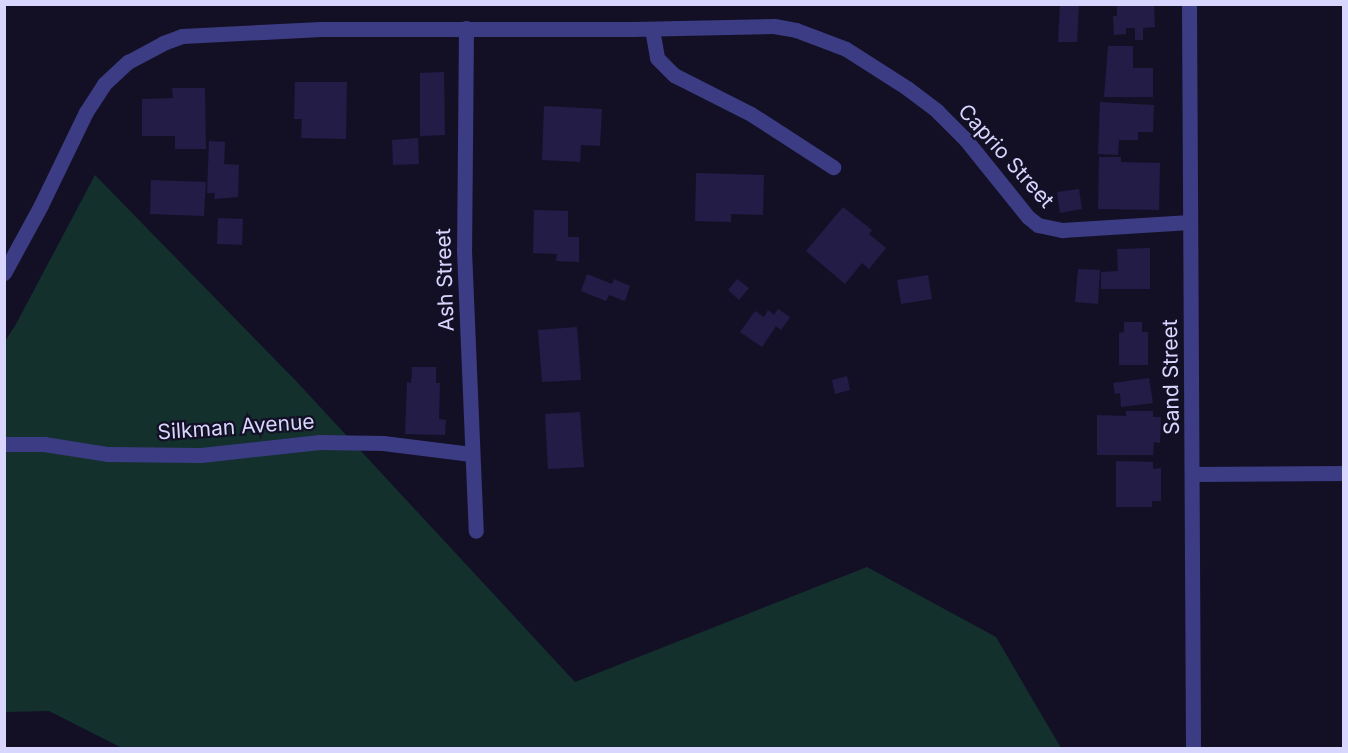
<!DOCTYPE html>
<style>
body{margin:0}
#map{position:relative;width:1348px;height:753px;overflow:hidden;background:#131026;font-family:Inter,sans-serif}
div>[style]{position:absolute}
.green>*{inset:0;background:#13302d}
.building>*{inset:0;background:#231c46}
.lane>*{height:15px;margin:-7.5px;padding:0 7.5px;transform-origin:7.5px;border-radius:7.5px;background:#3c3c84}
.street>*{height:15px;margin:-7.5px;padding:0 7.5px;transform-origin:7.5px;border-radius:7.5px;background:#3c3c84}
span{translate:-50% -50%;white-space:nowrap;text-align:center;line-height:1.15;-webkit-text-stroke:4.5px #131026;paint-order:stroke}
.street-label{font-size:21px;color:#d8d5fe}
.frame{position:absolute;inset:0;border:6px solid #d8d5fe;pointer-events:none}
</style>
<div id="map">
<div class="green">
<div style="clip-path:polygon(95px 175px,296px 381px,575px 682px,867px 567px,996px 637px,1061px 748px,122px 748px,49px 711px,5px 712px,5px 341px,15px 326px)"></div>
</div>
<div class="building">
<div style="clip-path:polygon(1060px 4px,1079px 5px,1077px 42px,1058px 42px)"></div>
<div style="clip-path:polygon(1117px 4px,1154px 4px,1155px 27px,1143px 28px,1143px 40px,1135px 40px,1135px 28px,1126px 28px,1126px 34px,1114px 35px,1113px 16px,1117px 16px)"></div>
<div style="clip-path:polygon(1108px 46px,1133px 46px,1133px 68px,1153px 68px,1153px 97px,1104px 97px)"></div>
<div style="clip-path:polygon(444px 72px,445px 135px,420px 136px,420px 73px)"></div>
<div style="clip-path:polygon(295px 82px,347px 82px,346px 139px,301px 138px,302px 119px,294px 119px)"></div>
<div style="clip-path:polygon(172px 88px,205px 88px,206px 149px,175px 149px,175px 136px,142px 136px,142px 99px,173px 98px)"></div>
<div style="clip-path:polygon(1100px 102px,1154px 105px,1153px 132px,1138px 132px,1138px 140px,1119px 140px,1118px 155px,1098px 154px)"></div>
<div style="clip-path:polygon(544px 106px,602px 109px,600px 146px,581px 145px,580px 162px,542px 160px)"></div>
<div style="clip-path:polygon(418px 138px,419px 164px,393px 165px,392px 140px)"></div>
<div style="clip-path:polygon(209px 141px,225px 142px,224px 164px,239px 165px,238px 197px,214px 199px,215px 193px,207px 193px)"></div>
<div style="clip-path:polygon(1099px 157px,1121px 157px,1121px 162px,1160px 163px,1159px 210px,1098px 209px)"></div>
<div style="clip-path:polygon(696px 173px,764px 175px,763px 215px,731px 214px,731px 222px,695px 221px)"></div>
<div style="clip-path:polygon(151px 180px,206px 182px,204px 216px,150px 214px)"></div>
<div style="clip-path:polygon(1079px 189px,1082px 209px,1060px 213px,1057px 192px)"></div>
<div style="clip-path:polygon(843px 207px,872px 230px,869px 234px,886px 248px,869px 269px,862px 263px,845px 284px,806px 251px)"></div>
<div style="clip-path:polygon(534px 210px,568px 211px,568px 237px,579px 237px,579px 262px,556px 261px,557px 254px,533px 253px)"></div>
<div style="clip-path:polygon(218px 218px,243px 219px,242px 245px,217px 244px)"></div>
<div style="clip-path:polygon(1150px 248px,1150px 289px,1101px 289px,1101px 272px,1118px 271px,1117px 249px)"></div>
<div style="clip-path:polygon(1078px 269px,1100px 270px,1098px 304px,1075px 302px)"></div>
<div style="clip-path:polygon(587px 274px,612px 284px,614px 279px,630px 286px,625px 301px,609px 295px,606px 301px,581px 291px)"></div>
<div style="clip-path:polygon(928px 275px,932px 299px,901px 304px,897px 280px)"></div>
<div style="clip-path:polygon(737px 279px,749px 288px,739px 300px,728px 290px)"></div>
<div style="clip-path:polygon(778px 309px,790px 317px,781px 330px,776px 326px,762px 347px,740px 332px,755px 311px,764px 317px,768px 310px,774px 315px)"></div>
<div style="clip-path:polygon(1124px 322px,1142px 322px,1142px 332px,1148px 332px,1148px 365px,1119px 365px,1119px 333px,1124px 332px)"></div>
<div style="clip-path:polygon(577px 327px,581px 380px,542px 382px,538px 330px)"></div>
<div style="clip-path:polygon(412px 367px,436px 367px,436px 383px,440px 383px,439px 419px,446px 420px,445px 435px,405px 434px,407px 382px,411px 383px)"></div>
<div style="clip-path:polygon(847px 376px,850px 390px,835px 394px,832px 380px)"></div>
<div style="clip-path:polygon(1149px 378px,1153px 403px,1121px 407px,1120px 393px,1115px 394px,1113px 383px)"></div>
<div style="clip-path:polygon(1126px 411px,1153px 411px,1153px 417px,1161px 417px,1160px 443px,1154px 442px,1153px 455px,1097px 455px,1097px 415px,1126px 416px)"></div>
<div style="clip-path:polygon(580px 412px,584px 467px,548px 469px,545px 414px)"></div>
<div style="clip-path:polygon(1116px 461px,1153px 462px,1153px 469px,1161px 468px,1161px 501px,1152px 501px,1152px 507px,1116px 507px)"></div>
</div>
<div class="lane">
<div style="left:652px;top:29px;width:29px;rotate:80deg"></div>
<div style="left:657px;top:58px;width:24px;rotate:45deg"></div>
<div style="left:674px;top:75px;width:86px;rotate:26.9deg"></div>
<div style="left:751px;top:114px;width:98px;rotate:32.9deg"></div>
</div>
<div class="street">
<div style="left:1189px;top:4px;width:744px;rotate:89.69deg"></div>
<div style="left:466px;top:28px;width:222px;rotate:90.5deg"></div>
<div style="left:464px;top:250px;width:281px;rotate:87.6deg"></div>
<div style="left:4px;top:273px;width:77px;rotate:-61.4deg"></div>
<div style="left:41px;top:205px;width:103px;rotate:-64.2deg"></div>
<div style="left:86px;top:112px;width:33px;rotate:-57deg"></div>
<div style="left:104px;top:84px;width:33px;rotate:-43deg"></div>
<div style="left:128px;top:62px;width:40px;rotate:-28deg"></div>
<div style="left:163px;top:43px;width:20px;rotate:-20deg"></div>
<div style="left:182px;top:36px;width:139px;rotate:-2.9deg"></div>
<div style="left:321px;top:29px;width:311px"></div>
<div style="left:632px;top:29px;width:142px;rotate:-1.2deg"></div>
<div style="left:774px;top:26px;width:22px;rotate:10deg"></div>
<div style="left:796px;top:30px;width:53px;rotate:20.8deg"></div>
<div style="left:846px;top:49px;width:72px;rotate:32.6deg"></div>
<div style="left:907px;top:88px;width:38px;rotate:37deg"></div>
<div style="left:937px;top:111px;width:41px;rotate:45deg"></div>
<div style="left:966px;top:140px;width:99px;rotate:51.2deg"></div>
<div style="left:1028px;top:217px;width:13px;rotate:39deg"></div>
<div style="left:1038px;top:225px;width:25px;rotate:12deg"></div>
<div style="left:1062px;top:230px;width:128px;rotate:-3.6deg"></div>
<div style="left:4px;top:444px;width:40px"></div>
<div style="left:44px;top:444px;width:65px;rotate:8.9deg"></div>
<div style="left:108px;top:454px;width:93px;rotate:0.6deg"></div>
<div style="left:201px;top:455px;width:119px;rotate:-6.3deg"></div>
<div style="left:319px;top:442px;width:64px;rotate:0.9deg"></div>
<div style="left:383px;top:443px;width:89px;rotate:7.1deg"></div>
<div style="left:1193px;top:474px;width:151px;rotate:-0.4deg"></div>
</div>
<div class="street-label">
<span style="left:1006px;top:156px;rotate:48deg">Caprio Street</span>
<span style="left:445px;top:280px;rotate:-92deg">Ash Street</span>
<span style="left:1171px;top:377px;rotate:-91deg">Sand Street</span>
<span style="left:236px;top:427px;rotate:-4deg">Silkman Avenue</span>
</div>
<div class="frame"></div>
</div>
